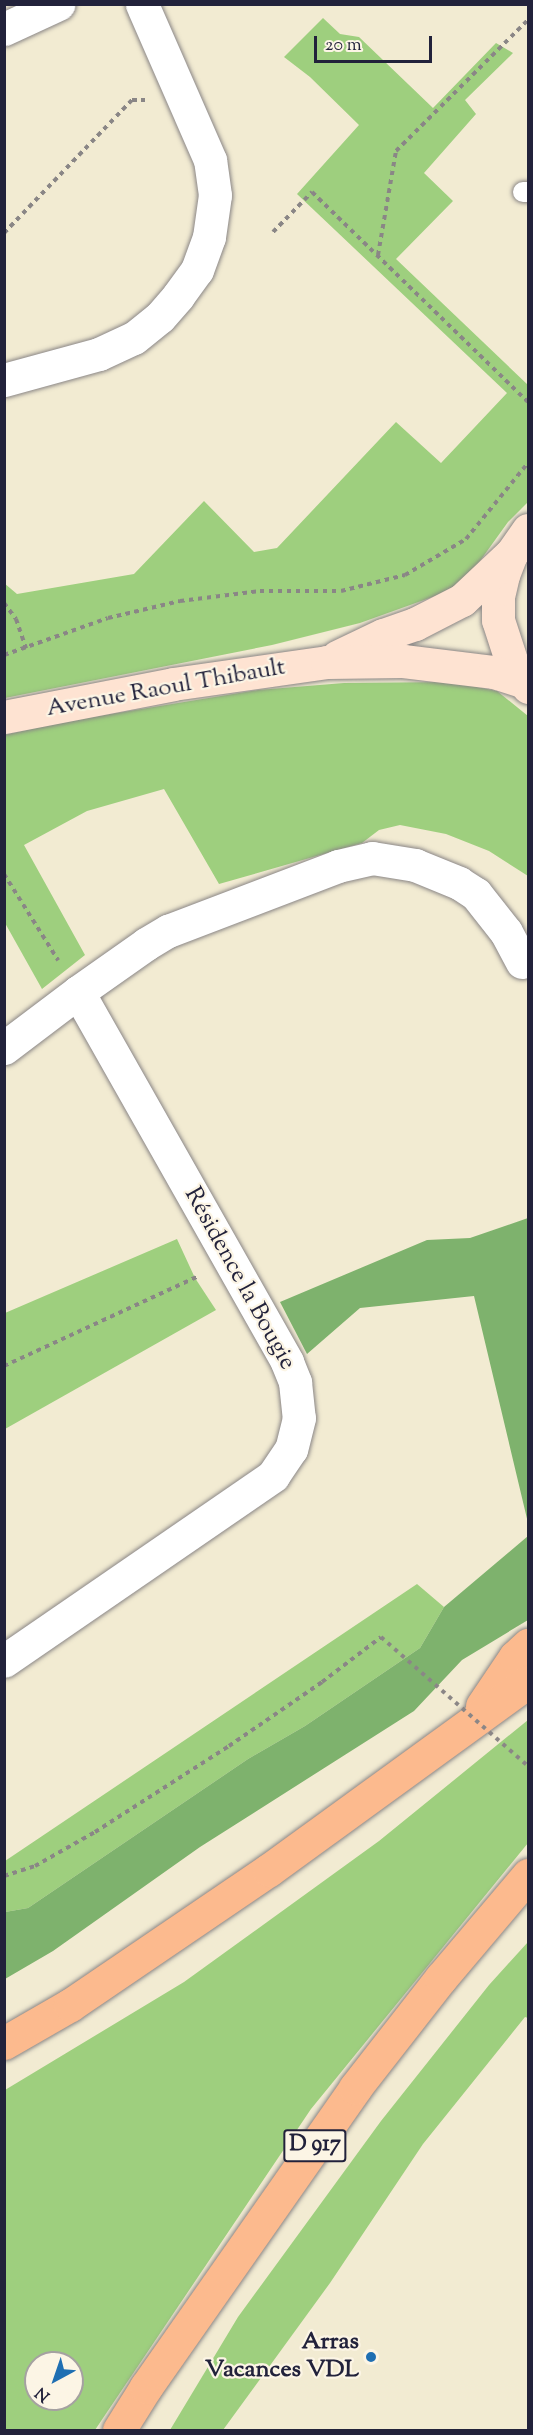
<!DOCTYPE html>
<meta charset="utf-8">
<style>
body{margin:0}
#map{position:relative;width:533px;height:2435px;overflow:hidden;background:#f2ebd2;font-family:"Sorts Mill Goudy",serif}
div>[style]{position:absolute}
.green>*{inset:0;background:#9ecf7e}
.forest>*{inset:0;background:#7eb26d}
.path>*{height:4px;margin-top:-2px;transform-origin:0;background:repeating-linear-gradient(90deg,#8a8686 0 4.5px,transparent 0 9px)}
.roads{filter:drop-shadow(0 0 2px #8a8686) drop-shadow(0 0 2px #8a8686)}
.lane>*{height:20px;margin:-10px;padding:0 10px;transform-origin:10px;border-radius:10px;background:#fff}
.street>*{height:33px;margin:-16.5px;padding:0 16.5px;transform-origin:16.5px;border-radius:16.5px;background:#fff}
.secondary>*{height:33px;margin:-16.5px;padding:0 16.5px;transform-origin:16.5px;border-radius:16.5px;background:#fee3d2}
.highway>*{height:33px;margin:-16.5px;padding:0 16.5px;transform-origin:16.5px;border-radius:16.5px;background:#fcba8e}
.path-bridge>*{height:4px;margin-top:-2px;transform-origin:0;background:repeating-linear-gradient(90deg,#8a8686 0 4.5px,transparent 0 9px)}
.dots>*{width:16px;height:16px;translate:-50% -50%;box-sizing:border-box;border:3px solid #fcf5e5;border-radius:50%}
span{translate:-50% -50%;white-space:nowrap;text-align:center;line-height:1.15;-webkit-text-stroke:4.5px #fcf5e5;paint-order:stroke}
.shield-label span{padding:2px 4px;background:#fcf5e5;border:2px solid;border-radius:4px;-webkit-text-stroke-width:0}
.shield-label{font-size:22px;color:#22223b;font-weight:700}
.street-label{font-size:24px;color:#22223b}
.poi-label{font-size:24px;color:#22223b;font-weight:700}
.right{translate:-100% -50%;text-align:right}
.frame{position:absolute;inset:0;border:6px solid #22223b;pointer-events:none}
.north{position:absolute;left:24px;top:2351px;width:60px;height:60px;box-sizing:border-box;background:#fcf5e5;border:2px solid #a5a1a1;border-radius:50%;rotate:220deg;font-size:16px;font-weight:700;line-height:24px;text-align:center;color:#22223b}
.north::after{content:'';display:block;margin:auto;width:21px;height:27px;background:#1f6fb2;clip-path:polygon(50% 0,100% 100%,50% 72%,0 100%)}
.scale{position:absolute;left:314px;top:36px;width:118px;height:27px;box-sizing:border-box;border:3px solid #22223b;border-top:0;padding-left:8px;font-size:18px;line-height:21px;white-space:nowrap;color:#22223b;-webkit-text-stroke:4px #fcf5e5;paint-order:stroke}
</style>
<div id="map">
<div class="green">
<div style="clip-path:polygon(323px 18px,340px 34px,359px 37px,433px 108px,496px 43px,513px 53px,465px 100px,476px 114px,424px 173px,453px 201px,396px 259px,528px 385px,528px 502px,508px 522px,467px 579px,438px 595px,360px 623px,272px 645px,5px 698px,4px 583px,17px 594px,134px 574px,204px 501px,254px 552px,277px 548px,396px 422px,441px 463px,507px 393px,297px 194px,359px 125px,310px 77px,284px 57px)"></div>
<div style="clip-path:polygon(452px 682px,497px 691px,528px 716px,528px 876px,489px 851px,446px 834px,400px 825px,379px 830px,362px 843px,219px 884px,164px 789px,87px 811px,24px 845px,85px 955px,42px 989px,5px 923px,4px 735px,68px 721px,258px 690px,344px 683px)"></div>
<div style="clip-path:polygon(177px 1239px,195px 1278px,216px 1310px,5px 1429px,5px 1313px)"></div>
<div style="clip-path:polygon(417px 1584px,444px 1607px,420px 1648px,305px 1726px,248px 1759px,28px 1908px,5px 1912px,5px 1861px)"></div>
<div style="clip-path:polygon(evenodd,528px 1720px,528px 1843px,311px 2109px,95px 2430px,5px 2430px,5px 2090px,184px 1982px,379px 1841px,528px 1720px,36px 2363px,72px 2363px,72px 2399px,36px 2399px,36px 2363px)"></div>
<div style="clip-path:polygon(528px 1942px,528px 2018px,525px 2017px,423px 2144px,330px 2283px,223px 2430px,170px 2430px,238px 2317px,381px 2121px,489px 1985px)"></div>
</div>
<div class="forest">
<div style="clip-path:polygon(528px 1218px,528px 1523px,474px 1296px,360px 1308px,307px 1354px,280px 1302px,427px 1240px,470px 1238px)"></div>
<div style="clip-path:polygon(528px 1536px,528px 1620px,462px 1660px,414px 1711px,200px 1847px,53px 1951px,5px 1979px,5px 1912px,28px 1908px,248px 1759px,305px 1726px,420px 1648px,444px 1607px)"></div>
</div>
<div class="path">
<div style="left:273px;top:232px;width:56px;rotate:-45.7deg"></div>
<div style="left:312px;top:192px;width:301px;rotate:44.2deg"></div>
<div style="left:4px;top:233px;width:185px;rotate:-46.1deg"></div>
<div style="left:132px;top:100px;width:13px"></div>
<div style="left:378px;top:255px;width:106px;rotate:-80.2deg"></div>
<div style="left:396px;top:151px;width:186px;rotate:-44.8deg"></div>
<div style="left:4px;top:603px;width:20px;rotate:53deg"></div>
<div style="left:16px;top:619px;width:31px;rotate:71deg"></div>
<div style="left:4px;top:655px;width:110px;rotate:-19.6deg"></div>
<div style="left:108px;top:618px;width:74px;rotate:-13.3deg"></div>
<div style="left:180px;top:601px;width:81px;rotate:-7.1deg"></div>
<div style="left:260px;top:591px;width:81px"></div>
<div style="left:341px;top:591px;width:66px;rotate:-14deg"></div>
<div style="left:405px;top:575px;width:71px;rotate:-30.5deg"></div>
<div style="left:466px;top:539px;width:98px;rotate:-50.8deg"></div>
<div style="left:4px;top:874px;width:102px;rotate:57.9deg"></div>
<div style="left:4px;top:1366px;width:213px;rotate:-24.8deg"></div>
<div style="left:4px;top:1876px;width:33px;rotate:-18deg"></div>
<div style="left:35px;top:1866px;width:69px;rotate:-29.5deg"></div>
<div style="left:95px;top:1832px;width:159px;rotate:-32.7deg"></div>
<div style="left:229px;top:1746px;width:113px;rotate:-34.5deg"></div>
<div style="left:322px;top:1682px;width:74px;rotate:-37.3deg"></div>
</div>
<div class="roads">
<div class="lane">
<div style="left:523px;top:192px;width:5px"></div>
</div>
<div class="street">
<div style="left:4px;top:29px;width:60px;rotate:-24.8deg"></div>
<div style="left:4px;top:380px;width:98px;rotate:-15.3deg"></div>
<div style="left:99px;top:354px;width:38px;rotate:-25deg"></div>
<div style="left:134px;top:338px;width:33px;rotate:-39deg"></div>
<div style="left:160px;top:317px;width:28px;rotate:-49deg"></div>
<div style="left:178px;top:296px;width:32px;rotate:-54deg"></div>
<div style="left:197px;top:270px;width:35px;rotate:-70deg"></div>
<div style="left:209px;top:237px;width:42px;rotate:-81.9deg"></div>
<div style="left:215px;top:195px;width:35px;rotate:-98deg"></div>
<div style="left:210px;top:160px;width:170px;rotate:-113.6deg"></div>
<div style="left:78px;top:992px;width:83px;rotate:-35.2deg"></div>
<div style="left:146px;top:944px;width:26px;rotate:-31deg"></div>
<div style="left:168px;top:931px;width:182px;rotate:-20.9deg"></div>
<div style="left:338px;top:866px;width:35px;rotate:-13deg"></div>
<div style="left:372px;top:858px;width:44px;rotate:9.2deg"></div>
<div style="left:415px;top:865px;width:48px;rotate:22.2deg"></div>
<div style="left:459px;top:883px;width:20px;rotate:33deg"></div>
<div style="left:476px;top:894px;width:48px;rotate:51.7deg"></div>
<div style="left:506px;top:932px;width:34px;rotate:62deg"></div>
<div style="left:4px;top:1048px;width:93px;rotate:-37.1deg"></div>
<div style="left:78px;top:992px;width:425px;rotate:60.5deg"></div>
<div style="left:287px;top:1362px;width:22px;rotate:68deg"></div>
<div style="left:295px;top:1382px;width:36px;rotate:84deg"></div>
<div style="left:299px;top:1418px;width:32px;rotate:104deg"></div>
<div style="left:291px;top:1449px;width:32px;rotate:124deg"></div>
<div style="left:273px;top:1476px;width:326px;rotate:145.5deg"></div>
</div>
<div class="secondary">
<div style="left:528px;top:530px;width:29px;rotate:125deg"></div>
<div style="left:511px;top:554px;width:22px;rotate:111deg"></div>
<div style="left:503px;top:575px;width:23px;rotate:103deg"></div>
<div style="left:498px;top:597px;width:23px;rotate:90deg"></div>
<div style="left:498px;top:620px;width:45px;rotate:72deg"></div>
<div style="left:512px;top:663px;width:29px;rotate:56deg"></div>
<div style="left:337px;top:657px;width:51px;rotate:-25.6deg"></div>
<div style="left:383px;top:635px;width:34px;rotate:-19deg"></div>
<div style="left:415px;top:624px;width:53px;rotate:-27.1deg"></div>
<div style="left:462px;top:600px;width:67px;rotate:-43.2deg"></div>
<div style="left:4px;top:717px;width:172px;rotate:-11deg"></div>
<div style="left:173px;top:684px;width:156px;rotate:-8.1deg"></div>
<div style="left:327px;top:662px;width:76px;rotate:-0.8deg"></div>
<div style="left:403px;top:661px;width:92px;rotate:6.9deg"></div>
<div style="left:494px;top:672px;width:32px;rotate:18deg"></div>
</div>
<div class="highway">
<div style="left:482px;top:1706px;width:59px;rotate:-56deg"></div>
<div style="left:515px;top:1657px;width:18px;rotate:-43deg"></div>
<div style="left:4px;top:2043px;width:76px;rotate:-29.9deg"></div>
<div style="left:70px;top:2005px;width:240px;rotate:-34.2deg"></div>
<div style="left:269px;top:1870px;width:320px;rotate:-36deg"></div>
<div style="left:119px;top:2430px;width:51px;rotate:-57.9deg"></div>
<div style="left:146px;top:2387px;width:365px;rotate:-55deg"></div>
<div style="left:355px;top:2088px;width:140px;rotate:-52deg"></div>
<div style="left:441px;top:1978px;width:135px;rotate:-49.8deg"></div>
</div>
</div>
<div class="path-bridge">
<div style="left:381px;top:1637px;width:196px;rotate:41.3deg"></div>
</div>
<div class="dots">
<div style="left:371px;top:2357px;background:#1f6fb2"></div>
</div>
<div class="shield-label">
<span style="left:315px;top:2146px">D 917</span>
</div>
<div class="street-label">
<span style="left:166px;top:689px;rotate:-10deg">Avenue Raoul Thibault</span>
<span style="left:239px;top:1279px;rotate:61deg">Résidence la Bougie</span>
</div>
<div class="poi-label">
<span class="right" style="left:359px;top:2357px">Arras<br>Vacances VDL</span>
</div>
<div class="frame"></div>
<div class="north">N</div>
<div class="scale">20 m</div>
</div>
